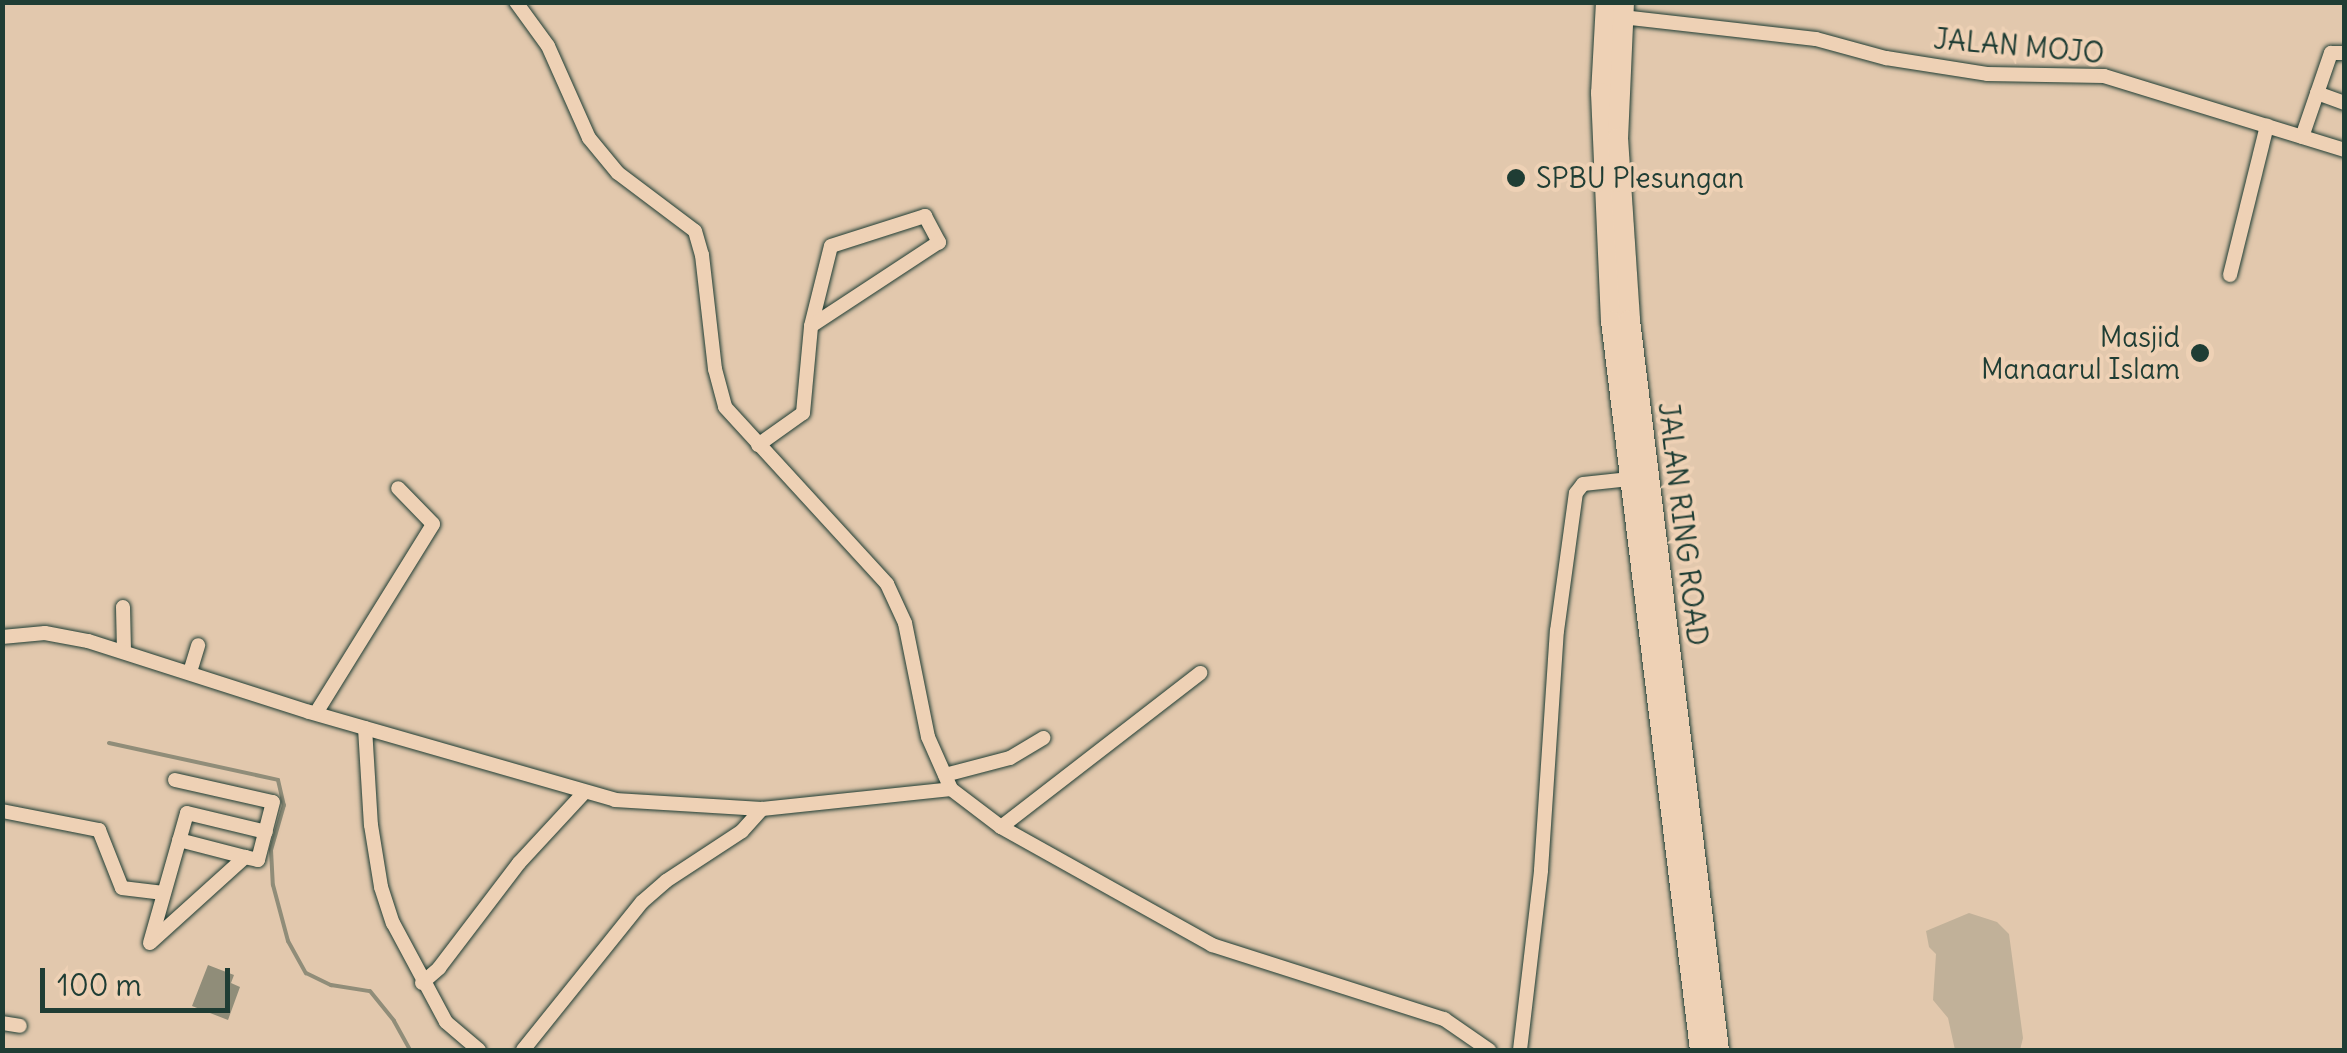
<!DOCTYPE html>
<style>
body{margin:0}
#map{position:relative;width:2347px;height:1053px;overflow:hidden;background:#e2c8ad;font-family:Delius,sans-serif}
div>[style]{position:absolute}
.green>*{inset:0;background:#c1b199}
.water>*{inset:0;background:#908d79}
.stream>*{height:4px;margin:-2px;padding:0 2px;transform-origin:2px;border-radius:2px;background:#908d79}
.roads{filter:drop-shadow(0 0 2px #1f3d34) drop-shadow(0 0 2px #1f3d34)}
.minor>*{height:14px;margin:-7px;padding:0 7px;transform-origin:7px;border-radius:7px;background:#eed1b5}
.highway>*{height:20px;margin:-10px;padding:0 10px;transform-origin:10px;border-radius:10px;background:#eed1b5}
.dots>*{width:28px;height:28px;translate:-50% -50%;box-sizing:border-box;border:5px solid #eed1b5;border-radius:50%}
span{translate:-50% -50%;white-space:nowrap;text-align:center;line-height:1.15;-webkit-text-stroke:8px #eed1b5;paint-order:stroke}
.street-label{font-size:28px;color:#1f3d34}
.poi-label{font-size:28px;color:#1f3d34}
.left{translate:0 -50%;text-align:left}
.right{translate:-100% -50%;text-align:right}
.frame{position:absolute;inset:0;border:5px solid #1f3d34;pointer-events:none}
.scale{position:absolute;left:40px;top:968px;width:190px;height:45px;box-sizing:border-box;border:5px solid #1f3d34;border-top:0;padding-left:12px;font-size:30px;line-height:35px;white-space:nowrap;color:#1f3d34;-webkit-text-stroke:8px #eed1b5;paint-order:stroke}
</style>
<div id="map">
<div class="green">
<div style="clip-path:polygon(1969px 913px,1997px 922px,2009px 934px,2023px 1038px,2020px 1050px,1955px 1050px,1948px 1018px,1933px 1000px,1936px 954px,1929px 947px,1926px 931px)"></div>
</div>
<div class="water">
<div style="clip-path:polygon(208px 965px,234px 975px,231px 983px,240px 987px,228px 1020px,192px 1006px)"></div>
</div>
<div class="stream">
<div style="left:109px;top:743px;width:173px;rotate:12.3deg"></div>
<div style="left:278px;top:780px;width:26px;rotate:77deg"></div>
<div style="left:284px;top:805px;width:47px;rotate:106.1deg"></div>
<div style="left:271px;top:850px;width:35px;rotate:87deg"></div>
<div style="left:273px;top:885px;width:58px;rotate:75deg"></div>
<div style="left:288px;top:941px;width:37px;rotate:61deg"></div>
<div style="left:306px;top:973px;width:28px;rotate:26deg"></div>
<div style="left:331px;top:985px;width:39px;rotate:9deg"></div>
<div style="left:370px;top:991px;width:38px;rotate:51deg"></div>
<div style="left:394px;top:1021px;width:33px;rotate:61deg"></div>
</div>
<div class="roads">
<div class="minor">
<div style="left:516px;top:2px;width:54px;rotate:54deg"></div>
<div style="left:548px;top:46px;width:101px;rotate:66deg"></div>
<div style="left:589px;top:138px;width:45px;rotate:50.4deg"></div>
<div style="left:618px;top:173px;width:96px;rotate:37deg"></div>
<div style="left:695px;top:231px;width:25px;rotate:74deg"></div>
<div style="left:702px;top:255px;width:115px;rotate:83.5deg"></div>
<div style="left:715px;top:369px;width:39px;rotate:75deg"></div>
<div style="left:725px;top:407px;width:240px;rotate:47.5deg"></div>
<div style="left:887px;top:584px;width:43px;rotate:65.2deg"></div>
<div style="left:905px;top:623px;width:116px;rotate:78.6deg"></div>
<div style="left:928px;top:737px;width:57px;rotate:66.1deg"></div>
<div style="left:951px;top:789px;width:63px;rotate:37.2deg"></div>
<div style="left:1001px;top:827px;width:242px;rotate:29.2deg"></div>
<div style="left:1212px;top:945px;width:244px;rotate:17.7deg"></div>
<div style="left:1444px;top:1019px;width:55px;rotate:34.6deg"></div>
<div style="left:1622px;top:17px;width:195px;rotate:6.5deg"></div>
<div style="left:1816px;top:39px;width:73px;rotate:15.2deg"></div>
<div style="left:1886px;top:58px;width:102px;rotate:9deg"></div>
<div style="left:1987px;top:74px;width:117px;rotate:1deg"></div>
<div style="left:2104px;top:76px;width:251px;rotate:17.1deg"></div>
<div style="left:2317px;top:93px;width:29px;rotate:20deg"></div>
<div style="left:2302px;top:137px;width:89px;rotate:-71deg"></div>
<div style="left:2331px;top:53px;width:13px"></div>
<div style="left:2230px;top:275px;width:154px;rotate:-76.1deg"></div>
<div style="left:758px;top:445px;width:55px;rotate:-35.4deg"></div>
<div style="left:803px;top:413px;width:87px;rotate:-84.7deg"></div>
<div style="left:811px;top:326px;width:82px;rotate:-76deg"></div>
<div style="left:831px;top:246px;width:99px;rotate:-17.7deg"></div>
<div style="left:925px;top:216px;width:30px;rotate:62deg"></div>
<div style="left:939px;top:242px;width:153px;rotate:146.7deg"></div>
<div style="left:123px;top:607px;width:45px;rotate:88.7deg"></div>
<div style="left:2px;top:637px;width:43px;rotate:-5.3deg"></div>
<div style="left:45px;top:633px;width:44px;rotate:10.5deg"></div>
<div style="left:88px;top:641px;width:232px;rotate:17.8deg"></div>
<div style="left:309px;top:712px;width:318px;rotate:16deg"></div>
<div style="left:615px;top:800px;width:147px;rotate:3.5deg"></div>
<div style="left:762px;top:809px;width:190px;rotate:-6deg"></div>
<div style="left:190px;top:672px;width:28px;rotate:-73deg"></div>
<div style="left:316px;top:713px;width:222px;rotate:-58.2deg"></div>
<div style="left:433px;top:524px;width:50px;rotate:-134.2deg"></div>
<div style="left:365px;top:728px;width:97px;rotate:86.5deg"></div>
<div style="left:371px;top:825px;width:63px;rotate:80.8deg"></div>
<div style="left:381px;top:887px;width:38px;rotate:72deg"></div>
<div style="left:393px;top:923px;width:112px;rotate:61.8deg"></div>
<div style="left:446px;top:1022px;width:43px;rotate:40.3deg"></div>
<div style="left:945px;top:775px;width:67px;rotate:-14.7deg"></div>
<div style="left:1010px;top:758px;width:39px;rotate:-31deg"></div>
<div style="left:175px;top:780px;width:100px;rotate:12.7deg"></div>
<div style="left:273px;top:802px;width:60px;rotate:104.5deg"></div>
<div style="left:258px;top:860px;width:13px;rotate:-167deg"></div>
<div style="left:2px;top:811px;width:99px;rotate:11.1deg"></div>
<div style="left:99px;top:830px;width:62px;rotate:68.4deg"></div>
<div style="left:122px;top:888px;width:42px;rotate:6.8deg"></div>
<div style="left:1001px;top:827px;width:252px;rotate:-37.7deg"></div>
<div style="left:151px;top:942px;width:127px;rotate:-42.1deg"></div>
<div style="left:245px;top:857px;width:68px;rotate:-165.6deg"></div>
<div style="left:150px;top:943px;width:135px;rotate:-74.1deg"></div>
<div style="left:187px;top:813px;width:81px;rotate:13.5deg"></div>
<div style="left:422px;top:983px;width:23px;rotate:-41deg"></div>
<div style="left:439px;top:968px;width:132px;rotate:-52.7deg"></div>
<div style="left:519px;top:863px;width:94px;rotate:-47.2deg"></div>
<div style="left:2px;top:1023px;width:18px;rotate:9deg"></div>
<div style="left:523px;top:1050px;width:190px;rotate:-51.2deg"></div>
<div style="left:642px;top:902px;width:32px;rotate:-41deg"></div>
<div style="left:666px;top:881px;width:91px;rotate:-33.3deg"></div>
<div style="left:742px;top:831px;width:30px;rotate:-48deg"></div>
<div style="left:1520px;top:1050px;width:181px;rotate:-83.3deg"></div>
<div style="left:1541px;top:870px;width:240px;rotate:-86.2deg"></div>
<div style="left:1557px;top:631px;width:139px;rotate:-82.2deg"></div>
<div style="left:1576px;top:493px;width:11px;rotate:-52deg"></div>
<div style="left:1583px;top:484px;width:47px;rotate:-6.1deg"></div>
</div>
<div class="highway">
<div style="left:1606px;top:2px;width:91px;rotate:93.1deg"></div>
<div style="left:1601px;top:93px;width:228px;rotate:87.5deg"></div>
<div style="left:1611px;top:321px;width:734px;rotate:83.04deg"></div>
<div style="left:1624px;top:2px;width:136px;rotate:92.5deg"></div>
<div style="left:1618px;top:138px;width:182px;rotate:86.2deg"></div>
<div style="left:1630px;top:320px;width:735px;rotate:83.05deg"></div>
</div>
</div>
<div class="dots">
<div style="left:1516px;top:178px;background:#1f3d34"></div>
<div style="left:2200px;top:353px;background:#1f3d34"></div>
</div>
<div class="street-label">
<span style="left:2019px;top:46px;rotate:5deg">JALAN MOJO</span>
<span style="left:1683px;top:524px;rotate:83deg">JALAN RING ROAD</span>
</div>
<div class="poi-label">
<span class="left" style="left:1536px;top:178px">SPBU Plesungan</span>
<span class="right" style="left:2180px;top:353px">Masjid<br>Manaarul Islam</span>
</div>
<div class="frame"></div>
<div class="scale">100 m</div>
</div>
